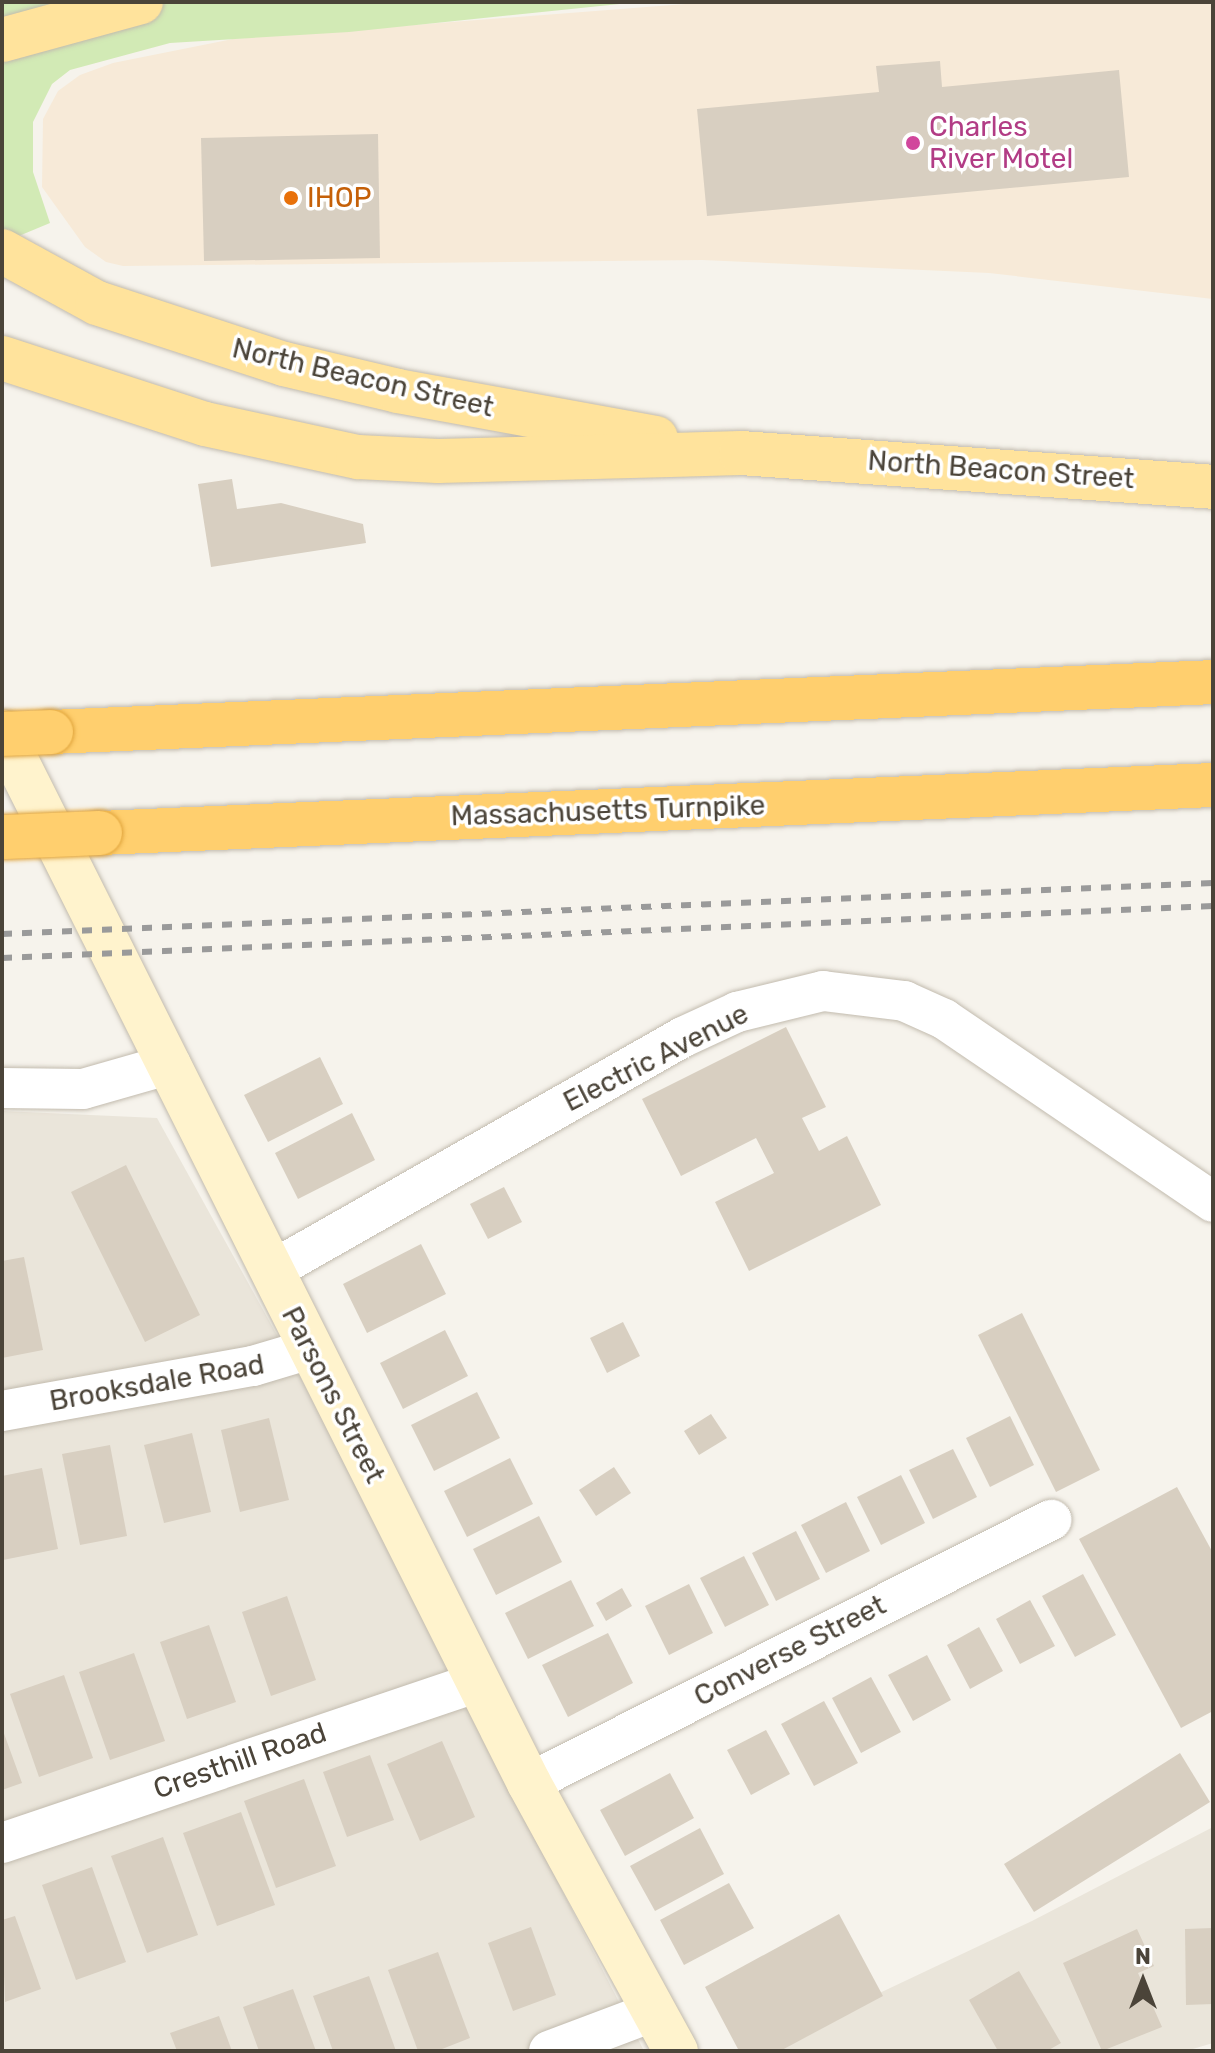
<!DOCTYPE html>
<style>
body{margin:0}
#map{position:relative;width:1215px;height:2053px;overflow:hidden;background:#f6f3ec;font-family:Rubik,sans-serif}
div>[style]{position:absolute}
.residential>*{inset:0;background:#eae5da}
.commercial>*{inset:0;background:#f7ead8}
.green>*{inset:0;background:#d2eab5}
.building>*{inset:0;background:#d8cfc1}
.roads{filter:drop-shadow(0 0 2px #c2bbae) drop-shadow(0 0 2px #c2bbae)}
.street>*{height:40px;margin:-20px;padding:0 20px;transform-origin:20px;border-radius:20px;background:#fff}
.secondary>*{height:44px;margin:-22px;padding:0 22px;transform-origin:22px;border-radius:22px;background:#fff3cd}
.primary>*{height:44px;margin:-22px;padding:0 22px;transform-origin:22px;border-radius:22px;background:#ffe39c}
.highway>*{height:44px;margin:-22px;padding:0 22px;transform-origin:22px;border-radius:22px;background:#ffcf6e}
.rail>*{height:6px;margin-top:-3px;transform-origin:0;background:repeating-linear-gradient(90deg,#9a9a9a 0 10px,transparent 0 20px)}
.bridges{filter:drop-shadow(0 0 2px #e0a43c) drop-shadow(0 0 2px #e0a43c)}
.highway-bridge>*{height:44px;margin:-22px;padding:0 22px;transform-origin:22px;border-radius:22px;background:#ffcf6e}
.dots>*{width:22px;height:22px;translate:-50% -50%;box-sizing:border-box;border:4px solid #fff;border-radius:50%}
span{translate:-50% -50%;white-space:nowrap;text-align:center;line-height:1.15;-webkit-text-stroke:7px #fff;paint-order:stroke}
.hotel-label{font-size:28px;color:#b23c85}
.left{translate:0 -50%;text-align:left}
.food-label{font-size:28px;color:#c56008}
.street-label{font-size:28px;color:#4b4439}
.frame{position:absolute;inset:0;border:4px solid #4b4439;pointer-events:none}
.north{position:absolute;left:1103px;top:1941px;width:80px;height:80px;-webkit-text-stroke:6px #fff;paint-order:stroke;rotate:0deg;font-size:22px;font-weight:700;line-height:32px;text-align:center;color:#4b4439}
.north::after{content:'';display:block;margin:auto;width:28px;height:36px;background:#4b4439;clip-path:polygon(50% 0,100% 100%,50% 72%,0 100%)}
</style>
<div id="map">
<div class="residential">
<div style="clip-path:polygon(2px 1111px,157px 1118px,303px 1382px,644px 2051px,2px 2051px)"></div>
<div style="clip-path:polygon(1213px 1827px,1213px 2043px,1186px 2051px,757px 2051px,1032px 1921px)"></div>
</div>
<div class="commercial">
<div style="clip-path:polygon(711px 2px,1213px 2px,1213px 299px,989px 273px,702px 260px,123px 266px,106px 262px,85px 247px,42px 187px,43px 119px,58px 91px,80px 75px,113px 63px,233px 39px)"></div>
</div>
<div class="green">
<div style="clip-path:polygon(2px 2px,639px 2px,349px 32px,170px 43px,70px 70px,52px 84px,33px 122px,33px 172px,50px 223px,2px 243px)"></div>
</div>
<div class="building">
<div style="clip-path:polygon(940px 61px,942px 87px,1119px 70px,1129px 177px,707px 216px,697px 109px,879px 92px,876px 66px)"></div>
<div style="clip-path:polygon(378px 134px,380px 258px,204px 261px,201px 138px)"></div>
<div style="clip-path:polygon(232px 479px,237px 509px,281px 503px,363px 524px,366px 543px,211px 567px,198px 484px)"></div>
<div style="clip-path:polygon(786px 1027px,826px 1107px,802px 1118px,819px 1151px,847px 1136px,881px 1205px,749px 1271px,715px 1202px,774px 1173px,756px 1138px,681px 1176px,642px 1099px)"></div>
<div style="clip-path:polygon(320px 1057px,343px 1104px,268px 1142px,244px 1095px)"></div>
<div style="clip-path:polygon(352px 1113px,375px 1160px,298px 1199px,275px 1153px)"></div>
<div style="clip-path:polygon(126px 1165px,200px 1315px,145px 1342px,71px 1192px)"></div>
<div style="clip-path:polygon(504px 1187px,522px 1222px,488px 1239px,470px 1204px)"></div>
<div style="clip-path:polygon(421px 1244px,446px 1294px,367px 1333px,343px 1284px)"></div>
<div style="clip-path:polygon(24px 1257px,43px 1350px,2px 1358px,2px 1261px)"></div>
<div style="clip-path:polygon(1022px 1313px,1100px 1470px,1056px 1492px,978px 1335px)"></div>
<div style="clip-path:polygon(623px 1322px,640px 1356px,607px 1373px,590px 1338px)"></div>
<div style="clip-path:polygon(445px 1330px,468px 1376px,403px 1409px,380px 1363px)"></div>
<div style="clip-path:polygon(477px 1392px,500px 1438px,434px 1471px,411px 1425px)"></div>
<div style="clip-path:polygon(711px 1414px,727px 1438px,699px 1455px,684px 1431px)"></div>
<div style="clip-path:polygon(1010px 1416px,1034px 1465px,990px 1487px,966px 1438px)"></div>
<div style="clip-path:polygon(269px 1418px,289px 1500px,240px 1512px,221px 1430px)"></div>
<div style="clip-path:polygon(192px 1433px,211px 1512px,164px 1523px,144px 1445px)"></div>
<div style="clip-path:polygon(110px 1445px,127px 1536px,80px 1545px,62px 1454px)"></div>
<div style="clip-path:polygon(953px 1449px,977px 1497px,933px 1519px,909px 1470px)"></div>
<div style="clip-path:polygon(510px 1458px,533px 1504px,467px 1537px,444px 1491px)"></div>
<div style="clip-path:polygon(614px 1467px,631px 1493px,596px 1516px,579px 1490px)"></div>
<div style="clip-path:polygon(42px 1468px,58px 1549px,3px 1560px,2px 1476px)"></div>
<div style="clip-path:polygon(901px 1475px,925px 1523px,881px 1545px,857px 1497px)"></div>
<div style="clip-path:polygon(1177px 1487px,1213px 1553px,1213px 1711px,1181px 1728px,1079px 1539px)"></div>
<div style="clip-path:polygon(846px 1502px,870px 1551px,826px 1573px,801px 1525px)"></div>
<div style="clip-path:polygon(539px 1516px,562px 1562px,496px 1595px,473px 1549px)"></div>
<div style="clip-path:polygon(796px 1531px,820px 1579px,776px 1601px,752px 1553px)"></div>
<div style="clip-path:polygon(744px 1556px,769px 1605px,725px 1627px,700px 1578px)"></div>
<div style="clip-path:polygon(1083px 1574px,1116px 1635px,1075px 1657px,1042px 1596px)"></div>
<div style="clip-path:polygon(571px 1580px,594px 1626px,528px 1659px,505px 1613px)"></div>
<div style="clip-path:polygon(689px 1584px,713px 1633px,669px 1655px,645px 1606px)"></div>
<div style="clip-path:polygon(622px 1588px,632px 1606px,606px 1621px,596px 1603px)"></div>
<div style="clip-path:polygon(287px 1596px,316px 1680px,271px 1696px,242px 1612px)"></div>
<div style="clip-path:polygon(1030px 1600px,1055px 1646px,1020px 1664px,996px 1619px)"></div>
<div style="clip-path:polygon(209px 1625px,236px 1702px,187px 1719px,160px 1642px)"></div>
<div style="clip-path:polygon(979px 1627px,1003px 1671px,970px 1689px,947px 1645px)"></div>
<div style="clip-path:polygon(608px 1633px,633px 1683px,568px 1717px,542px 1665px)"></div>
<div style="clip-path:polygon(134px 1653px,165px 1741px,110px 1760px,79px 1672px)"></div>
<div style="clip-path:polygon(927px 1655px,951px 1700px,913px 1721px,888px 1675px)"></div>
<div style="clip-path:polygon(64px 1675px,93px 1758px,39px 1777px,10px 1694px)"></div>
<div style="clip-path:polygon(871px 1677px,901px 1732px,861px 1753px,832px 1698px)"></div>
<div style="clip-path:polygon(824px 1701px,858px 1763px,814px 1786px,781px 1724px)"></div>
<div style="clip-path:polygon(2px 1728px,22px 1783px,2px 1790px)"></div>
<div style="clip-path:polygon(766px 1730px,790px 1774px,751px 1795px,727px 1750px)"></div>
<div style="clip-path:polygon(442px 1741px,475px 1817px,420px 1841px,387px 1764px)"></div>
<div style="clip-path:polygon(1180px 1753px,1210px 1802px,1034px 1912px,1004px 1864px)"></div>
<div style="clip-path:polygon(370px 1755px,394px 1820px,347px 1837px,323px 1772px)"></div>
<div style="clip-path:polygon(670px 1773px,694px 1818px,625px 1856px,600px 1810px)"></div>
<div style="clip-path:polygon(304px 1779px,336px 1866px,276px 1888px,244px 1801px)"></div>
<div style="clip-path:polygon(241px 1812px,275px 1905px,217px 1926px,183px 1833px)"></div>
<div style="clip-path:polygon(700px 1828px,724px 1874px,655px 1911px,630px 1866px)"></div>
<div style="clip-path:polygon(163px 1837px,198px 1935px,147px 1953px,111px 1856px)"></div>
<div style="clip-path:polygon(92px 1867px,126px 1962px,76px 1980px,42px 1885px)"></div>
<div style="clip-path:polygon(729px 1883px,754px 1928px,684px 1965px,660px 1920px)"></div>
<div style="clip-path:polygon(839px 1914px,883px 1996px,780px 2051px,739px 2051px,705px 1987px)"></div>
<div style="clip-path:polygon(15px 1916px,41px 1989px,5px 2002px,2px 1920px)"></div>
<div style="clip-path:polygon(531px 1927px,556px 1995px,513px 2011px,488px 1943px)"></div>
<div style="clip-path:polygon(1213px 1928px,1213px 2004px,1186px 2005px,1185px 1929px)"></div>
<div style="clip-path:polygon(1137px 1929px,1154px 1966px,1138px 1973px,1162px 2027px,1102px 2051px,1063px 1963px)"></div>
<div style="clip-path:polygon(438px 1952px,470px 2038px,437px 2051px,418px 2051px,388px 1970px)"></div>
<div style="clip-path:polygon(1019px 1971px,1061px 2043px,1047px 2051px,998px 2051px,969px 2000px)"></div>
<div style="clip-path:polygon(369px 1976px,396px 2051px,333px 2051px,313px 1996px)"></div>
<div style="clip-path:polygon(293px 1989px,316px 2051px,259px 2051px,243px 2007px)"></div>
<div style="clip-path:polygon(219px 2016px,232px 2051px,177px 2051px,170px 2033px)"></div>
</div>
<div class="roads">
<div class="street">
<div style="left:2px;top:1088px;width:81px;rotate:0.7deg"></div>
<div style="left:83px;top:1089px;width:91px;rotate:-16deg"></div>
<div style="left:271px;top:1271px;width:474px;rotate:-29.6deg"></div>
<div style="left:683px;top:1037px;width:60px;rotate:-24.8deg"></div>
<div style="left:737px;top:1012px;width:89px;rotate:-13.7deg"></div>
<div style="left:823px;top:991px;width:82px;rotate:7deg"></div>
<div style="left:904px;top:1001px;width:44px;rotate:24.2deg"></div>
<div style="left:944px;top:1019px;width:325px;rotate:34.2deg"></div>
<div style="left:2px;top:1411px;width:255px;rotate:-10.2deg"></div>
<div style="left:253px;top:1366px;width:59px;rotate:-16.6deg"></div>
<div style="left:529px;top:1783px;width:585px;rotate:-26.74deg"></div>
<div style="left:2px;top:1843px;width:502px;rotate:-18.69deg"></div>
<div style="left:549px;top:2051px;width:110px;rotate:-20.7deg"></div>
</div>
<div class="secondary">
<div style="left:2px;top:732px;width:1176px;rotate:63.37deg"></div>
<div style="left:529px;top:1783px;width:306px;rotate:61.3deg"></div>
</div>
<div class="primary">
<div style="left:2px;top:40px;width:144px;rotate:-15.3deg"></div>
<div style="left:2px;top:251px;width:108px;rotate:28.7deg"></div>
<div style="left:97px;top:303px;width:197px;rotate:18.1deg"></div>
<div style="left:284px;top:364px;width:117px;rotate:13.3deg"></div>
<div style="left:398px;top:391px;width:262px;rotate:10.3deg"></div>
<div style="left:2px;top:358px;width:213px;rotate:18deg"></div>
<div style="left:205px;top:424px;width:157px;rotate:12.2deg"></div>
<div style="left:358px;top:457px;width:80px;rotate:2.9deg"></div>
<div style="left:438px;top:461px;width:303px;rotate:-1.5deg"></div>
<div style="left:741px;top:453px;width:473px;rotate:4.1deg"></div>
</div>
<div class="highway">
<div style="left:51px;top:732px;width:1163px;rotate:-2.46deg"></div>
<div style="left:100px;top:833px;width:1114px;rotate:-2.47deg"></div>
</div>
</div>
<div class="rail">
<div style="left:2px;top:934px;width:1212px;rotate:-2.41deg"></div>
<div style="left:2px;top:958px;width:1212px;rotate:-2.46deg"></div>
</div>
<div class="bridges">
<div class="highway-bridge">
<div style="left:2px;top:734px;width:49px;rotate:-2.3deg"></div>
<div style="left:4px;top:837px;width:96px;rotate:-2.4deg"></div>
</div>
</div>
<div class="dots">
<div style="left:913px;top:143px;background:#d1479c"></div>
<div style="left:291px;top:198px;background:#e8710a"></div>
</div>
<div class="hotel-label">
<span class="left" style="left:929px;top:143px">Charles<br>River Motel</span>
</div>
<div class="food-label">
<span class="left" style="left:307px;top:198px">IHOP</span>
</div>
<div class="street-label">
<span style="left:363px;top:378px;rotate:13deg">North Beacon Street</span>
<span style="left:1001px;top:470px;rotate:4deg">North Beacon Street</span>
<span style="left:608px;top:811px;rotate:-2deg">Massachusetts Turnpike</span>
<span style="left:656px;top:1058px;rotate:-27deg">Electric Avenue</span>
<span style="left:157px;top:1383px;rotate:-10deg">Brooksdale Road</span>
<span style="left:333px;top:1395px;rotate:63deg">Parsons Street</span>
<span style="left:790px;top:1651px;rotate:-27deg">Converse Street</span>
<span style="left:240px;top:1761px;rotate:-19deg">Cresthill Road</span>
</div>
<div class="frame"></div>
<div class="north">N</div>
</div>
